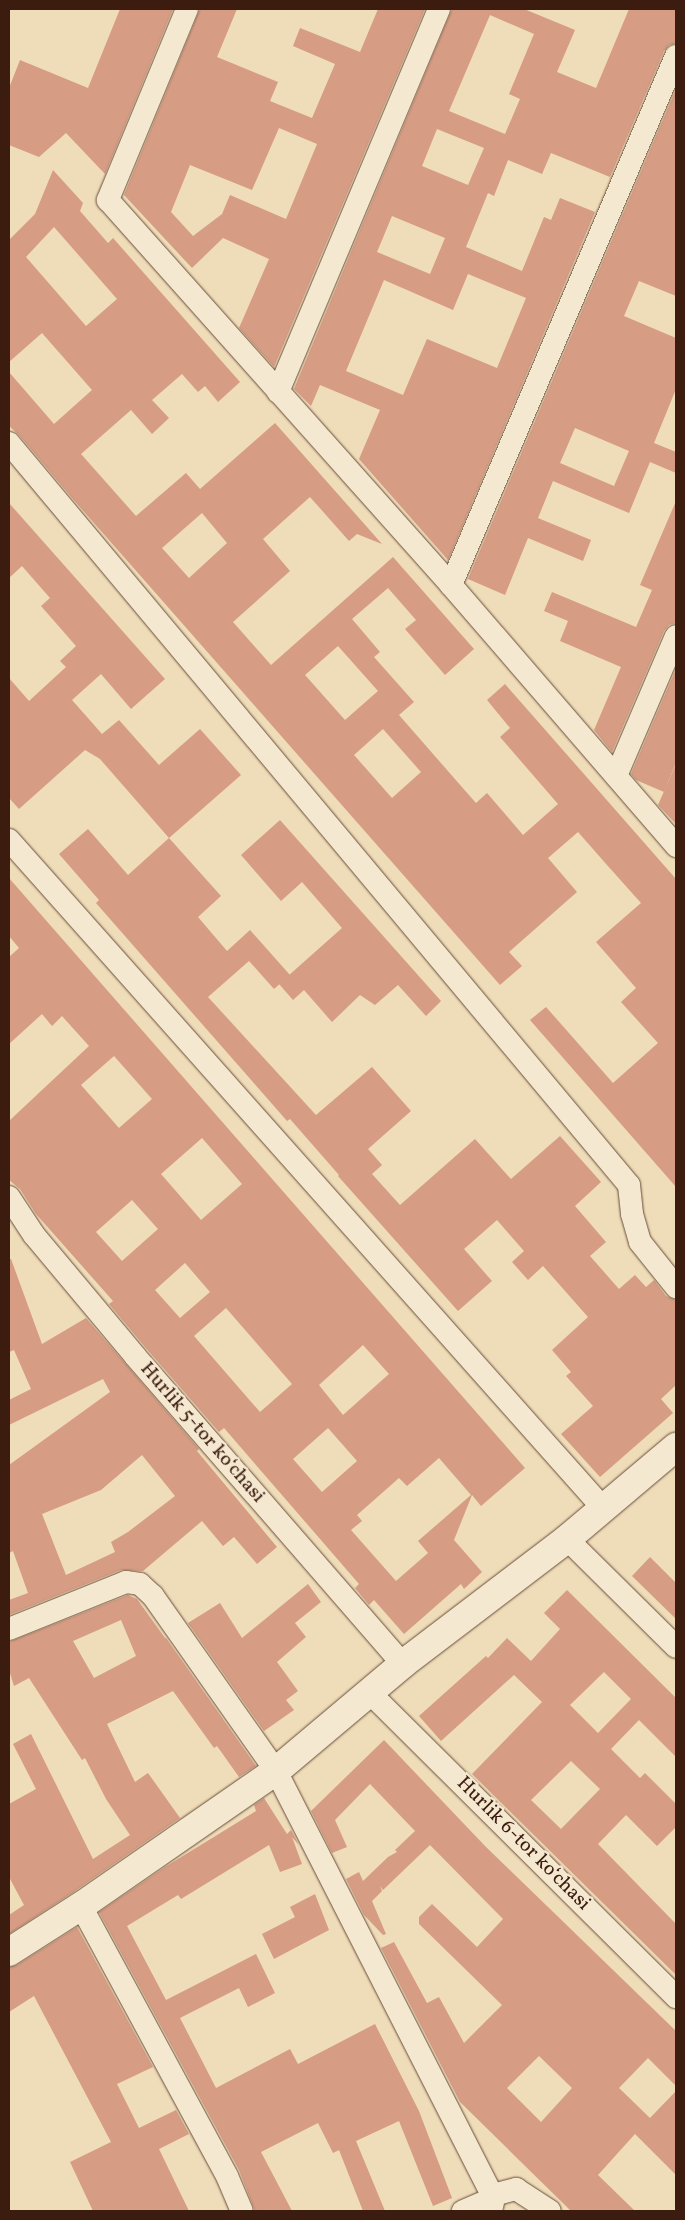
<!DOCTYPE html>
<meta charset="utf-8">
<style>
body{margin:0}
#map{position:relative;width:685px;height:2220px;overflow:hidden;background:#efdcb8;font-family:Vollkorn,serif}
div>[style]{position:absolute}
.building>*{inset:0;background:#d69c84}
.roads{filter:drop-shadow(0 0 1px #684c39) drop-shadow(0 0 1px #684c39)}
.street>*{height:22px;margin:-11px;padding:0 11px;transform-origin:11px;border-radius:11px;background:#f5e8d1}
.secondary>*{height:28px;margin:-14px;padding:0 14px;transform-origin:14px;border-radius:14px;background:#f5e8d1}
span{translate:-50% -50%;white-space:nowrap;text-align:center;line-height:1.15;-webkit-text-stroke:4.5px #f5e8d1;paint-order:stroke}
.street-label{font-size:20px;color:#3b1c0f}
.frame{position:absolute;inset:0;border:10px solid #3b1c0f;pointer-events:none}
</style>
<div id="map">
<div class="building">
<div style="clip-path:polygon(120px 9px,173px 9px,105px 174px,66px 133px,39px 157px,9px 145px,9px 88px,20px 60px,88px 88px)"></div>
<div style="clip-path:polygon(evenodd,200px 9px,237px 9px,217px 57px,278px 82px,270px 101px,312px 118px,335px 64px,293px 46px,300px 28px,360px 52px,378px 9px,425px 9px,274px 367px,239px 328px,269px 259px,223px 238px,192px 268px,124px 195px,200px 9px,279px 128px,317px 144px,286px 219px,230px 195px,222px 214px,193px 236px,171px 212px,190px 165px,252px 190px,279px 128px)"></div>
<div style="clip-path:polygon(evenodd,452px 9px,524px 9px,575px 30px,557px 72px,596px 88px,629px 9px,676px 9px,676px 43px,669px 45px,664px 51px,610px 177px,551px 153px,542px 174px,508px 160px,494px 196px,488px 193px,466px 247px,522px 271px,544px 217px,551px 220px,560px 198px,595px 212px,448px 560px,359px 459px,380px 410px,320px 385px,311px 406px,294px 389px,452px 9px,490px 15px,534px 34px,509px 94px,520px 99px,505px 134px,449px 111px,490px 15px,452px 9px,437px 129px,484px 148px,468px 185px,422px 166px,437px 129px,452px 9px,392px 216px,445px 238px,430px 274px,377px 252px,392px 216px,452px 9px,468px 274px,526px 298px,497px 368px,427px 339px,403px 395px,346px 371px,384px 280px,453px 310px,468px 274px)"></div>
<div style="clip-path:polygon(evenodd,676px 89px,676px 296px,639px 281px,624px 316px,676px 338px,676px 389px,654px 443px,676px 452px,676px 473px,650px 462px,629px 513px,553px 481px,538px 518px,591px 540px,583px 561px,528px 538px,505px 595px,468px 579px,676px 89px,575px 428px,629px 451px,614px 486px,560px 463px,575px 428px)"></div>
<div style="clip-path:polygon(evenodd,53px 170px,83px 203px,80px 211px,108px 243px,113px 238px,240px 382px,218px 402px,205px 386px,198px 392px,182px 374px,152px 400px,169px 418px,152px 434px,131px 410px,81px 454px,136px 516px,186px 473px,200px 489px,275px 423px,382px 544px,357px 534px,349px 541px,310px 497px,263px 539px,290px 571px,233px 622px,271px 665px,393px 557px,474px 649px,445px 675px,405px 629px,416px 620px,388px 588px,352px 619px,380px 652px,374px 657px,414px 702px,399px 715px,461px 786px,476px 803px,487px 793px,523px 835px,558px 804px,500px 737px,510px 728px,487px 700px,505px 684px,676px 879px,676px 1187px,530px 1020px,546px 1007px,613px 1083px,658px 1043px,621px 1002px,636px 988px,596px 942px,641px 903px,607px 865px,578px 832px,548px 858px,577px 892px,509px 952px,522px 966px,500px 985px,72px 498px,19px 435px,9px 426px,9px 372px,54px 424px,92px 390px,42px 333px,9px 362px,9px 237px,10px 239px,35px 214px,53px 170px,54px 227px,117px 299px,86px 326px,26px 257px,54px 227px,53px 170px,202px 513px,227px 543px,189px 578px,162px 548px,202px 513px,53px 170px,338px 646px,378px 691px,345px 720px,305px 675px,338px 646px,53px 170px,383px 729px,421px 772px,392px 798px,354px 755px,383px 729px)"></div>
<div style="clip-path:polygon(676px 501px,676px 623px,669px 625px,664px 631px,612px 752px,594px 730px,621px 667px,560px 641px,568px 621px,544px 611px,552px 592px,636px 627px,652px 590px,640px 585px)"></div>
<div style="clip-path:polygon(9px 503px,165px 679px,131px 709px,101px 674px,72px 700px,102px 734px,119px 720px,159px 765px,200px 729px,241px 775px,169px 838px,100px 759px,85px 750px,19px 809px,9px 798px,9px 678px,29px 701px,66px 667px,60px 661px,76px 646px,41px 606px,50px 598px,22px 566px,9px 578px)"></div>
<div style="clip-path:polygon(676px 669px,676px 763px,664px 792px,636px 780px,631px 774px)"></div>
<div style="clip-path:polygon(676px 764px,676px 824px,658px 805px)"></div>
<div style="clip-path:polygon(280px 820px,441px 1001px,426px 1016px,398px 985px,375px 1005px,360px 995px,332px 1022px,304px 990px,293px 1000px,279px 984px,342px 928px,302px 882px,281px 901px,241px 855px)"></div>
<div style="clip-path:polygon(88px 829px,128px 875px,169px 838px,221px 896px,198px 917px,227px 951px,250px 930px,290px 975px,274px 989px,249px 961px,208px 997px,316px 1115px,372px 1067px,411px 1111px,368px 1149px,382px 1165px,372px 1174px,400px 1205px,475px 1139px,511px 1179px,560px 1136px,601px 1182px,575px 1206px,606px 1242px,590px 1256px,619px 1289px,635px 1275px,646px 1287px,654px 1280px,666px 1296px,676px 1300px,676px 1385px,661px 1399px,673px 1413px,600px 1477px,561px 1434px,593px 1406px,566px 1376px,571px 1372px,552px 1350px,588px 1317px,543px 1266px,528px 1280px,512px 1262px,524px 1251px,497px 1220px,464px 1249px,492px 1281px,458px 1311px,338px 1176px,339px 1175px,290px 1119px,287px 1121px,96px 903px,99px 900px,59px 854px)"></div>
<div style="clip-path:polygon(evenodd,9px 878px,525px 1468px,481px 1506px,472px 1495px,454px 1540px,482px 1572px,464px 1589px,461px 1584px,404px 1634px,374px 1600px,369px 1605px,355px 1588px,359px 1584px,224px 1428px,219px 1432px,145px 1347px,109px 1304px,113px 1301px,36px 1214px,20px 1189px,9px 1180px,9px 1121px,89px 1046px,62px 1016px,52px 1026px,42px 1014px,9px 1044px,9px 957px,19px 948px,9px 936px,9px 878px,114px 1056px,152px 1099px,119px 1128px,81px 1085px,114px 1056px,9px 878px,202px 1138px,242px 1184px,201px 1220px,161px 1174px,202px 1138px,9px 878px,132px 1200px,158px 1229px,122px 1261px,96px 1232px,132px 1200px,9px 878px,185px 1263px,210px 1292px,180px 1318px,155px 1290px,185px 1263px,9px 878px,226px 1308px,292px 1384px,260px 1412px,194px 1336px,226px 1308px,9px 878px,363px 1345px,389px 1374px,343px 1415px,319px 1385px,363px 1345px,9px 878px,328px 1428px,357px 1461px,322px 1492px,293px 1459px,328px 1428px,9px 878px,439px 1458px,471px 1495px,418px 1541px,428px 1553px,396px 1581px,351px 1530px,362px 1521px,357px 1515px,399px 1478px,407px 1486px,439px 1458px)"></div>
<div style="clip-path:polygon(evenodd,9px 1259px,11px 1259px,42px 1344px,86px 1318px,199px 1449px,197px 1451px,277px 1547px,257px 1564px,234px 1537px,223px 1546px,202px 1521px,143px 1571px,121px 1570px,9px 1615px,9px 1600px,28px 1593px,13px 1551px,9px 1553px,9px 1465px,110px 1392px,103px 1379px,9px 1425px,9px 1400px,31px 1389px,14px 1350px,9px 1352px,9px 1259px,142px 1455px,175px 1496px,128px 1532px,111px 1542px,115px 1552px,66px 1575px,42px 1514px,101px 1490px,142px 1455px)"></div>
<div style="clip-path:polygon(650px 1557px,676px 1583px,676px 1619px,632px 1576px)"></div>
<div style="clip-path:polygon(308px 1584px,321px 1602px,295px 1623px,306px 1637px,277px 1662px,298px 1691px,286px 1700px,294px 1710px,264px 1731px,188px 1623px,220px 1603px,242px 1638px)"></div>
<div style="clip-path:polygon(evenodd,567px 1590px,676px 1698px,676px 1757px,639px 1720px,611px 1749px,640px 1778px,645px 1773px,676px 1804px,676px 1827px,657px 1846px,626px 1815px,598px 1844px,676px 1924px,676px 1975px,472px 1774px,542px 1702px,514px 1675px,441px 1741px,419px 1716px,486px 1656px,488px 1658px,507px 1638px,531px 1661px,560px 1629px,544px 1613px,567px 1590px,604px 1672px,631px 1699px,598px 1733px,570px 1705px,604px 1672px,567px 1590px,571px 1761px,600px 1789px,561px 1829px,531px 1800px,571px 1761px)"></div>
<div style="clip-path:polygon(evenodd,128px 1595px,137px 1599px,165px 1638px,166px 1638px,256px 1766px,239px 1777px,217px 1746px,214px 1748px,173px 1691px,107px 1724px,135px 1782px,148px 1773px,180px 1818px,72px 1893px,9px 1934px,9px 1915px,24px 1905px,9px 1877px,9px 1804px,36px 1789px,13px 1744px,31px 1734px,93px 1859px,130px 1835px,106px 1799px,85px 1758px,82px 1760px,29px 1678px,14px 1686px,9px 1670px,9px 1642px,128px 1595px,121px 1620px,136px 1656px,94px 1678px,73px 1641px,121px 1620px)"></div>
<div style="clip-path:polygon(evenodd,384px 1740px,486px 1847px,676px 2031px,676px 2086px,648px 2058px,619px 2088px,650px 2118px,676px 2091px,676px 2175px,635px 2134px,598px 2175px,635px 2211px,571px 2211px,460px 2102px,381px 1948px,394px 1942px,427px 2003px,439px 1997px,464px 2043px,502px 2005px,419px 1924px,419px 1917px,432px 1904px,477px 1947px,503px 1919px,430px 1845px,383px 1890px,380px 1886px,382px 1891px,372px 1901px,386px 1934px,383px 1935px,364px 1915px,346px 1879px,359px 1872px,363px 1881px,388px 1857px,397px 1852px,395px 1850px,415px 1831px,370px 1784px,335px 1820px,347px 1847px,332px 1853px,311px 1811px,384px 1740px,539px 2056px,572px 2088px,541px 2122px,507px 2088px,539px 2056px)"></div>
<div style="clip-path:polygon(264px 1798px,287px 1834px,291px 1830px,299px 1845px,292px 1837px,302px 1864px,280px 1872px,269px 1845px,181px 1899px,178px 1895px,127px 1926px,166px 2000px,256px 1954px,275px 1993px,248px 2007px,239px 1988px,180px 2018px,216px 2088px,290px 2049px,298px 2064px,375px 2024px,419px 2111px,452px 2198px,433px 2206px,399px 2121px,356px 2141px,385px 2211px,363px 2211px,339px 2150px,333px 2153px,318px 2123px,261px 2152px,292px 2211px,255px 2211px,239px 2170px,99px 1912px,165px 1867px,256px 1811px,254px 1805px)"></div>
<div style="clip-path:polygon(315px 1894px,329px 1930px,274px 1959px,262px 1934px,295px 1917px,290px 1907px)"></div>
<div style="clip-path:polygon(77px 1927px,153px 2067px,117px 2084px,139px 2128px,176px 2110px,189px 2134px,159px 2149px,189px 2211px,93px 2211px,70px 2162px,111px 2142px,34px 1996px,9px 2012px,9px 1967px,17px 1965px)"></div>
</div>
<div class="roads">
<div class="street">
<div style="left:187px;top:9px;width:207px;rotate:112.5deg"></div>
<div style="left:108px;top:200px;width:516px;rotate:48.3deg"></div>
<div style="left:451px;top:585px;width:345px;rotate:49.2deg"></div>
<div style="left:278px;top:392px;width:415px;rotate:-67.2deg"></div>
<div style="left:9px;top:443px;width:967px;rotate:50.12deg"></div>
<div style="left:629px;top:1185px;width:29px;rotate:84deg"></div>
<div style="left:632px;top:1214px;width:29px;rotate:74deg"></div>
<div style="left:640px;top:1242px;width:58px;rotate:51.3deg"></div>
<div style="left:451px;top:585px;width:575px;rotate:-66.96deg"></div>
<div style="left:616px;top:776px;width:152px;rotate:-66.8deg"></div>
<div style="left:9px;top:840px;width:894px;rotate:48.36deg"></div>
<div style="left:9px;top:1197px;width:45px;rotate:56.7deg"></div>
<div style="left:34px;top:1235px;width:158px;rotate:50.1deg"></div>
<div style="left:135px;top:1356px;width:408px;rotate:49deg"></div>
<div style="left:567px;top:1539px;width:153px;rotate:44.7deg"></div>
<div style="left:9px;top:1629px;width:126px;rotate:-21.9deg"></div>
<div style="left:126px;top:1582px;width:14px;rotate:8deg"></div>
<div style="left:140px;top:1584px;width:18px;rotate:43deg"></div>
<div style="left:153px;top:1596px;width:214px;rotate:54.9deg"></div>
<div style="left:276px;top:1771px;width:479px;rotate:63deg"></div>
<div style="left:494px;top:2198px;width:34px;rotate:157deg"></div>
<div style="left:369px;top:1692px;width:433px;rotate:44.8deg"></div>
<div style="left:81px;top:1906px;width:307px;rotate:61.6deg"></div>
<div style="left:227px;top:2176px;width:38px;rotate:67deg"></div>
<div style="left:491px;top:2211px;width:13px;rotate:-77deg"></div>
<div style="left:494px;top:2198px;width:5px;rotate:-53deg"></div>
<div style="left:497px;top:2194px;width:20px;rotate:-15deg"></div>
<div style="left:516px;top:2189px;width:40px;rotate:32.9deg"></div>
</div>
<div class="secondary">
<div style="left:9px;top:1952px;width:85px;rotate:-32.6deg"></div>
<div style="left:81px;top:1906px;width:237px;rotate:-34.7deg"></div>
<div style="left:276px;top:1771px;width:166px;rotate:-40.1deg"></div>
<div style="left:403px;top:1664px;width:206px;rotate:-37.3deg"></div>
<div style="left:567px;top:1539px;width:143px;rotate:-40.2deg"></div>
</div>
</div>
<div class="street-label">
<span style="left:202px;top:1433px;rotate:49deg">Hurlik 5-tor koʻchasi</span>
<span style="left:523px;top:1844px;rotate:45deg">Hurlik 6-tor koʻchasi</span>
</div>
<div class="frame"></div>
</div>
